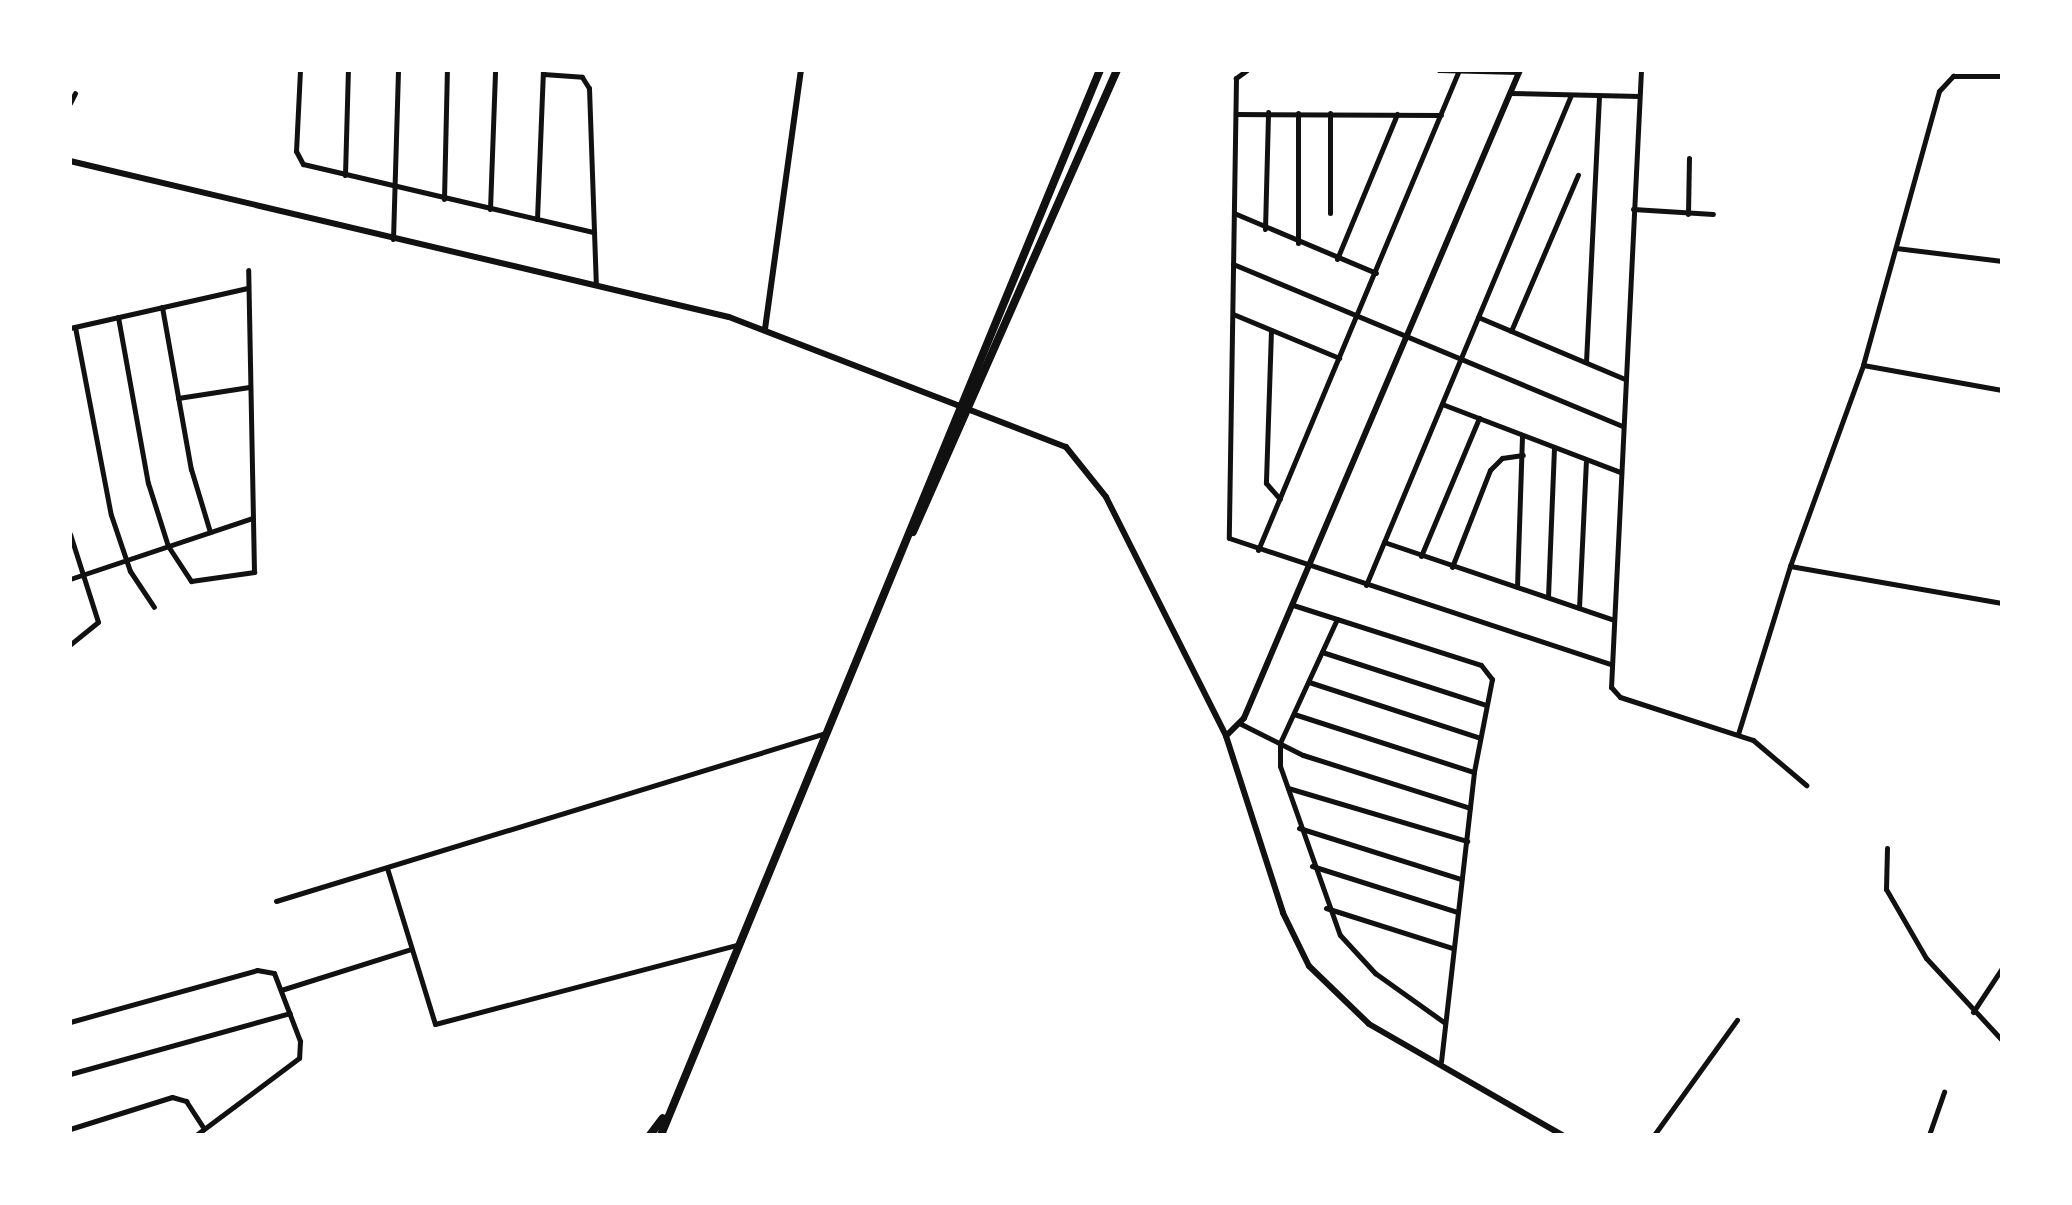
<!DOCTYPE html>
<style>
body{margin:0}
#map{position:relative;width:2072px;height:1205px;overflow:hidden;background:#fff;font-family:"Source Sans 3",sans-serif}
div>[style]{position:absolute}
.minor>*{height:5px;margin:-2.5px;padding:0 2.5px;transform-origin:2.5px;border-radius:2.5px;background:#111}
.tertiary>*{height:6px;margin:-3px;padding:0 3px;transform-origin:3px;border-radius:3px;background:#111}
.trunk>*{height:8px;margin:-4px;padding:0 4px;transform-origin:4px;border-radius:4px;background:#111}
span{translate:-50% -50%;white-space:nowrap;text-align:center;line-height:1.15;-webkit-text-stroke:10px #fff;paint-order:stroke}
.frame{position:absolute;inset:0;border:72px solid #fff;pointer-events:none}
</style>
<div id="map">
<div class="minor">
<div style="left:300px;top:70px;width:81px;rotate:92.8deg"></div>
<div style="left:296px;top:151px;width:15px;rotate:62deg"></div>
<div style="left:303px;top:164px;width:299px;rotate:13.2deg"></div>
<div style="left:1247px;top:70px;width:14px;rotate:144deg"></div>
<div style="left:1236px;top:78px;width:460px;rotate:90.9deg"></div>
<div style="left:1229px;top:538px;width:402px;rotate:18.3deg"></div>
<div style="left:1439px;top:70px;width:80px;rotate:1.4deg"></div>
<div style="left:1641px;top:70px;width:618px;rotate:92.78deg"></div>
<div style="left:1611px;top:687px;width:13px;rotate:48deg"></div>
<div style="left:1620px;top:697px;width:140px;rotate:17.9deg"></div>
<div style="left:1753px;top:740px;width:70px;rotate:40.3deg"></div>
<div style="left:543px;top:74px;width:39px;rotate:4deg"></div>
<div style="left:582px;top:77px;width:13px;rotate:58deg"></div>
<div style="left:589px;top:88px;width:197px;rotate:88deg"></div>
<div style="left:1510px;top:93px;width:129px;rotate:1.3deg"></div>
<div style="left:70px;top:103px;width:11px;rotate:-63deg"></div>
<div style="left:1330px;top:113px;width:100px;rotate:90deg"></div>
<div style="left:1236px;top:114px;width:205px;rotate:0.3deg"></div>
<div style="left:345px;top:175px;width:105px;rotate:-88.4deg"></div>
<div style="left:444px;top:199px;width:129px;rotate:-88.7deg"></div>
<div style="left:490px;top:209px;width:139px;rotate:-87.9deg"></div>
<div style="left:1633px;top:209px;width:80px;rotate:3.6deg"></div>
<div style="left:1234px;top:213px;width:154px;rotate:22.9deg"></div>
<div style="left:1688px;top:214px;width:56px;rotate:-89deg"></div>
<div style="left:537px;top:219px;width:149px;rotate:-87.7deg"></div>
<div style="left:1265px;top:229px;width:117px;rotate:-88.5deg"></div>
<div style="left:393px;top:239px;width:169px;rotate:-88.3deg"></div>
<div style="left:1298px;top:243px;width:130px;rotate:-90deg"></div>
<div style="left:1896px;top:248px;width:107px;rotate:7deg"></div>
<div style="left:1337px;top:259px;width:157px;rotate:-67.5deg"></div>
<div style="left:1233px;top:264px;width:421px;rotate:22.6deg"></div>
<div style="left:162px;top:307px;width:165px;rotate:79.9deg"></div>
<div style="left:191px;top:469px;width:66px;rotate:73.2deg"></div>
<div style="left:1233px;top:314px;width:115px;rotate:22.5deg"></div>
<div style="left:118px;top:317px;width:169px;rotate:79.8deg"></div>
<div style="left:148px;top:483px;width:66px;rotate:72.4deg"></div>
<div style="left:168px;top:546px;width:42px;rotate:56.7deg"></div>
<div style="left:191px;top:581px;width:64px;rotate:-8.1deg"></div>
<div style="left:254px;top:572px;width:302px;rotate:-91.1deg"></div>
<div style="left:1478px;top:317px;width:160px;rotate:22.9deg"></div>
<div style="left:75px;top:327px;width:191px;rotate:79.2deg"></div>
<div style="left:111px;top:515px;width:59px;rotate:71.3deg"></div>
<div style="left:130px;top:571px;width:43px;rotate:56.3deg"></div>
<div style="left:70px;top:328px;width:182px;rotate:-12.7deg"></div>
<div style="left:1271px;top:330px;width:153px;rotate:91.9deg"></div>
<div style="left:1266px;top:483px;width:21px;rotate:49deg"></div>
<div style="left:1511px;top:331px;width:170px;rotate:-66.8deg"></div>
<div style="left:1586px;top:362px;width:266px;rotate:-87.2deg"></div>
<div style="left:1863px;top:365px;width:141px;rotate:10.2deg"></div>
<div style="left:178px;top:398px;width:72px;rotate:-8.8deg"></div>
<div style="left:1442px;top:404px;width:191px;rotate:20.9deg"></div>
<div style="left:70px;top:534px;width:92px;rotate:72.3deg"></div>
<div style="left:98px;top:622px;width:36px;rotate:141deg"></div>
<div style="left:1384px;top:542px;width:241px;rotate:18.7deg"></div>
<div style="left:1258px;top:550px;width:520px;rotate:-67.28deg"></div>
<div style="left:1421px;top:556px;width:150px;rotate:-67.2deg"></div>
<div style="left:1790px;top:566px;width:215px;rotate:9.9deg"></div>
<div style="left:1452px;top:567px;width:104px;rotate:-68.6deg"></div>
<div style="left:1490px;top:470px;width:17px;rotate:-45deg"></div>
<div style="left:1502px;top:458px;width:21px;rotate:-8deg"></div>
<div style="left:70px;top:579px;width:192px;rotate:-18.5deg"></div>
<div style="left:1366px;top:585px;width:531px;rotate:-67.3deg"></div>
<div style="left:1517px;top:587px;width:150px;rotate:-88.1deg"></div>
<div style="left:1548px;top:597px;width:148px;rotate:-87.7deg"></div>
<div style="left:1293px;top:605px;width:197px;rotate:17.7deg"></div>
<div style="left:1481px;top:665px;width:18px;rotate:52deg"></div>
<div style="left:1492px;top:679px;width:95px;rotate:101deg"></div>
<div style="left:1474px;top:772px;width:291px;rotate:96.5deg"></div>
<div style="left:1579px;top:608px;width:146px;rotate:-87.3deg"></div>
<div style="left:1337px;top:619px;width:136px;rotate:114.7deg"></div>
<div style="left:1280px;top:743px;width:23px;rotate:90deg"></div>
<div style="left:1280px;top:766px;width:179px;rotate:70.5deg"></div>
<div style="left:1340px;top:935px;width:52px;rotate:47.4deg"></div>
<div style="left:1375px;top:973px;width:86px;rotate:35.5deg"></div>
<div style="left:1322px;top:652px;width:172px;rotate:17.9deg"></div>
<div style="left:1309px;top:682px;width:180px;rotate:18.1deg"></div>
<div style="left:1294px;top:714px;width:189px;rotate:17.9deg"></div>
<div style="left:1241px;top:724px;width:69px;rotate:26.6deg"></div>
<div style="left:1303px;top:755px;width:175px;rotate:17.6deg"></div>
<div style="left:1738px;top:734px;width:176px;rotate:-72.8deg"></div>
<div style="left:1790px;top:566px;width:214px;rotate:-70deg"></div>
<div style="left:1863px;top:365px;width:284px;rotate:-74.5deg"></div>
<div style="left:1939px;top:91px;width:21px;rotate:-47deg"></div>
<div style="left:1953px;top:76px;width:49px"></div>
<div style="left:1288px;top:788px;width:187px;rotate:16.5deg"></div>
<div style="left:1299px;top:828px;width:170px;rotate:17.5deg"></div>
<div style="left:1887px;top:848px;width:41px;rotate:91.4deg"></div>
<div style="left:1886px;top:889px;width:80px;rotate:59.9deg"></div>
<div style="left:1926px;top:958px;width:112px;rotate:47.2deg"></div>
<div style="left:1312px;top:866px;width:152px;rotate:17.6deg"></div>
<div style="left:387px;top:868px;width:163px;rotate:72.9deg"></div>
<div style="left:435px;top:1024px;width:312px;rotate:-14.7deg"></div>
<div style="left:276px;top:901px;width:575px;rotate:-16.99deg"></div>
<div style="left:1326px;top:908px;width:132px;rotate:17.6deg"></div>
<div style="left:281px;top:990px;width:136px;rotate:-17.5deg"></div>
<div style="left:1973px;top:1012px;width:53px;rotate:-56.6deg"></div>
<div style="left:70px;top:1022px;width:194px;rotate:-15.5deg"></div>
<div style="left:257px;top:970px;width:17px;rotate:10deg"></div>
<div style="left:274px;top:973px;width:73px;rotate:69.1deg"></div>
<div style="left:300px;top:1041px;width:17px;rotate:93deg"></div>
<div style="left:299px;top:1058px;width:129px;rotate:143.2deg"></div>
<div style="left:70px;top:1074px;width:228px;rotate:-15.5deg"></div>
<div style="left:70px;top:1129px;width:107px;rotate:-17.4deg"></div>
<div style="left:172px;top:1097px;width:15px;rotate:16deg"></div>
<div style="left:186px;top:1101px;width:33px;rotate:57deg"></div>
<div style="left:1654px;top:1135px;width:142px;rotate:-54.2deg"></div>
<div style="left:1929px;top:1135px;width:46px;rotate:-70.8deg"></div>
</div>
<div class="tertiary">
<div style="left:70px;top:161px;width:677px;rotate:13.32deg"></div>
<div style="left:729px;top:317px;width:361px;rotate:21.1deg"></div>
<div style="left:1066px;top:447px;width:64px;rotate:51.3deg"></div>
<div style="left:1106px;top:497px;width:267px;rotate:63.3deg"></div>
<div style="left:1226px;top:736px;width:186px;rotate:72.1deg"></div>
<div style="left:1283px;top:913px;width:59px;rotate:63.9deg"></div>
<div style="left:1309px;top:966px;width:83px;rotate:44deg"></div>
<div style="left:1369px;top:1024px;width:223px;rotate:29.9deg"></div>
<div style="left:765px;top:329px;width:261px;rotate:-82.1deg"></div>
<div style="left:1226px;top:736px;width:25px;rotate:-45deg"></div>
<div style="left:1244px;top:718px;width:704px;rotate:-66.93deg"></div>
</div>
<div class="trunk">
<div style="left:913px;top:532px;width:505px;rotate:-66.18deg"></div>
<div style="left:650px;top:1135px;width:21px;rotate:-53deg"></div>
<div style="left:661px;top:1135px;width:1152px;rotate:-67.6deg"></div>
</div>
<div class="frame"></div>
</div>
